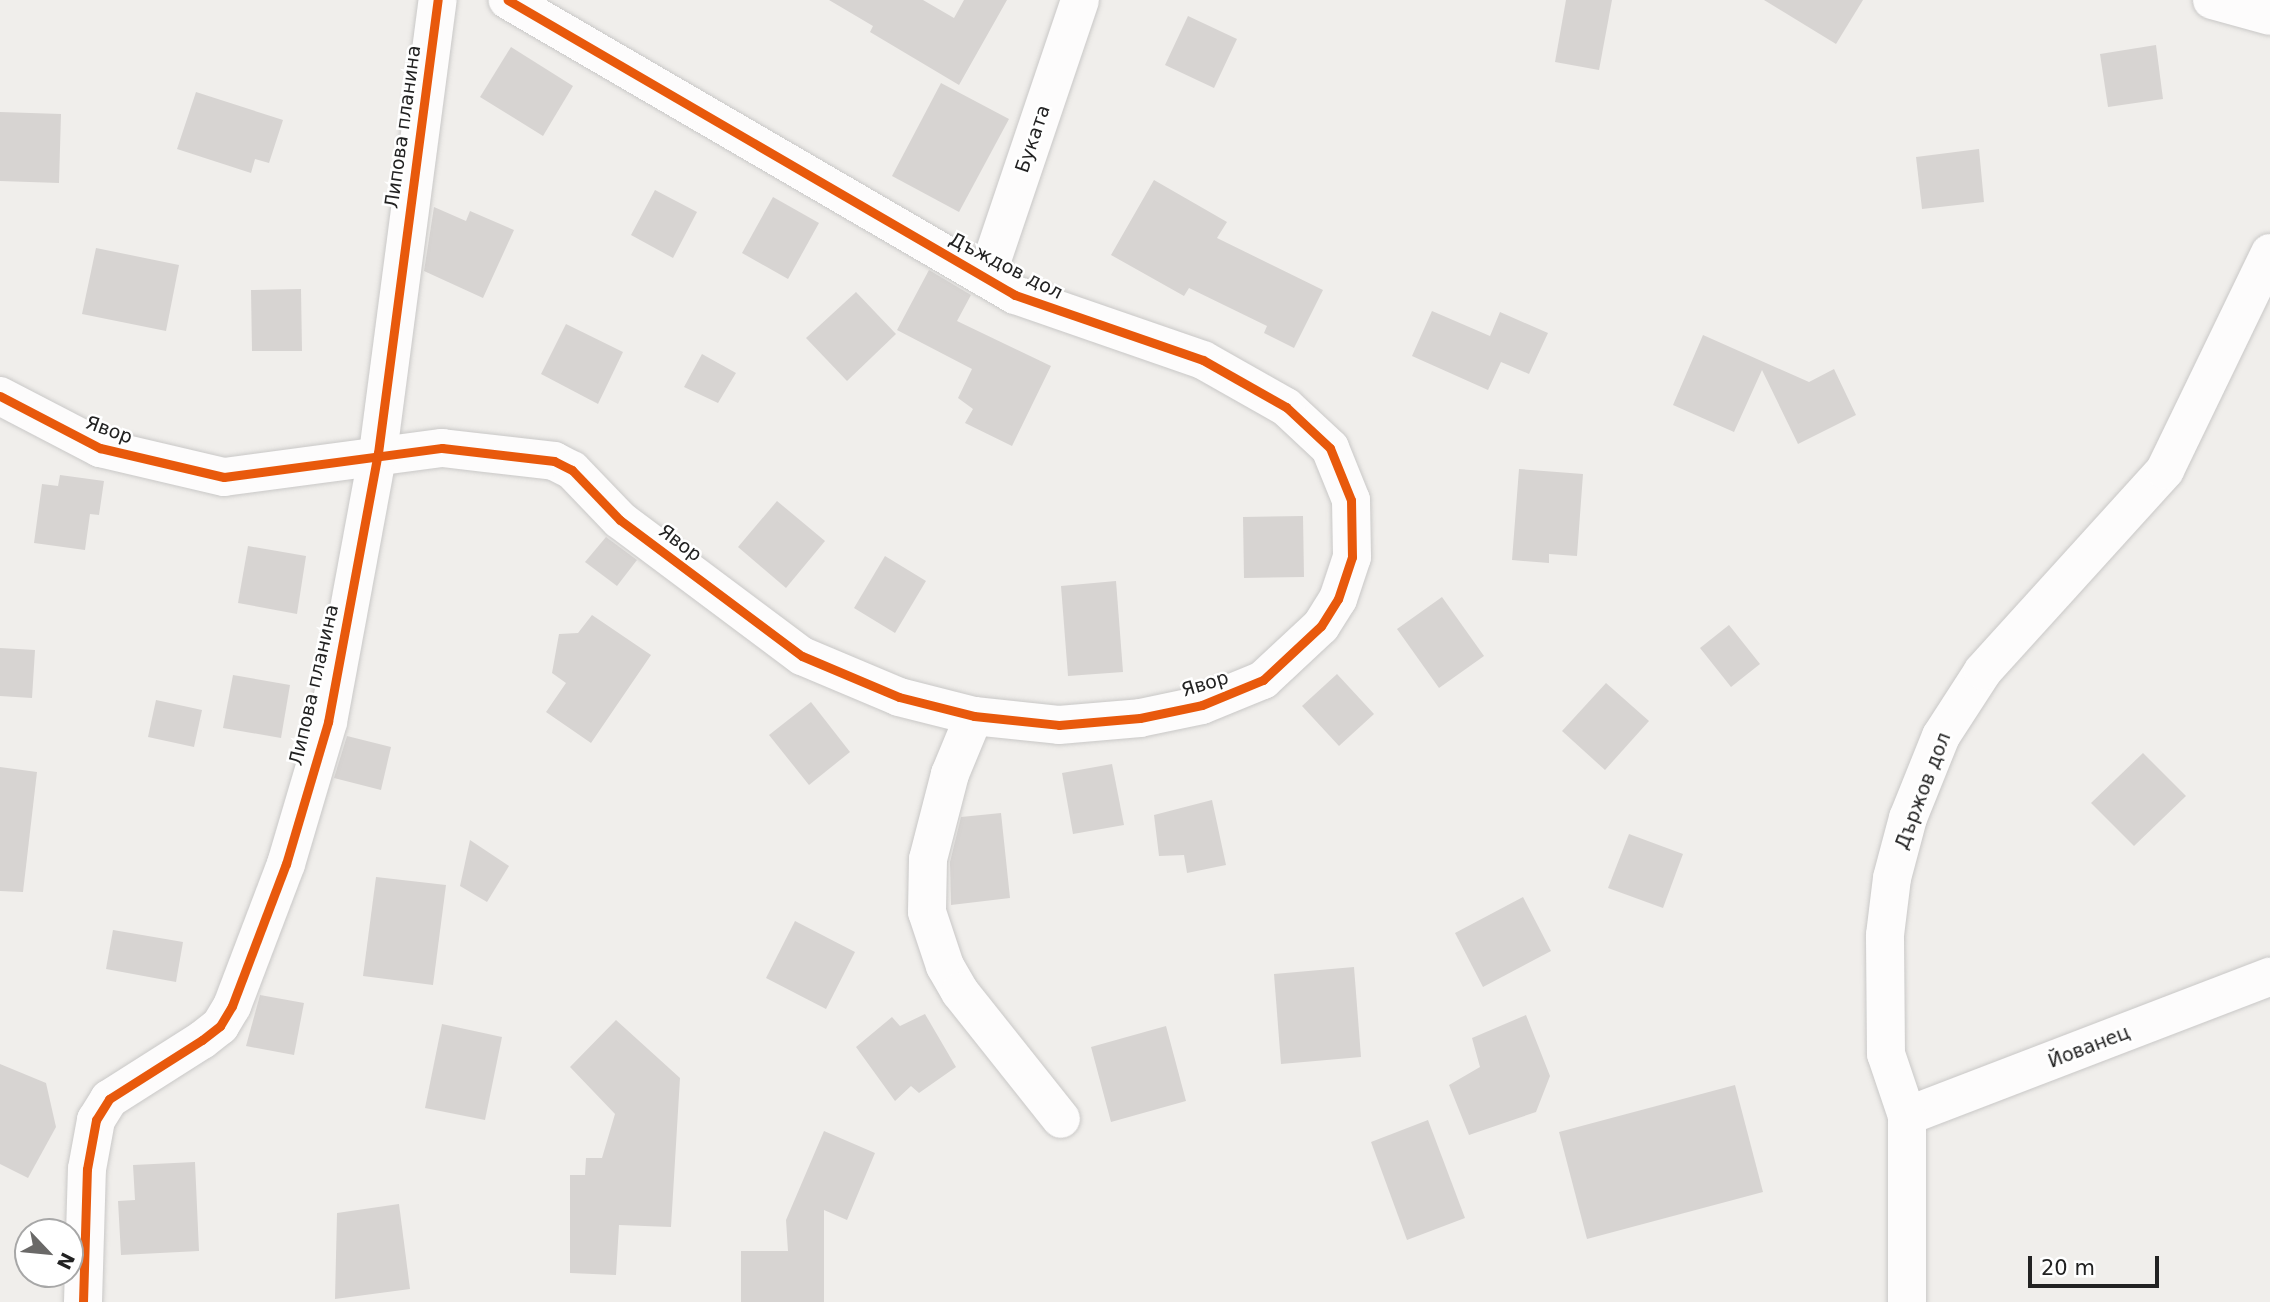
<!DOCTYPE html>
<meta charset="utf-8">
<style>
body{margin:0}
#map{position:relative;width:2270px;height:1302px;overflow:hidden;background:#f0eeeb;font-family:"DejaVu Sans",sans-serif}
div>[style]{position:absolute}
.building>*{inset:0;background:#d7d4d2}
.roads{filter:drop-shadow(0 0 2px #c9c8c7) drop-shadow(0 0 2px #c9c8c7)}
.street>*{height:38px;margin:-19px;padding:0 19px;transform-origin:19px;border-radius:19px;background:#fdfcfc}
.cycleway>*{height:9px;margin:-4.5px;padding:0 4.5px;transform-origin:4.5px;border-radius:4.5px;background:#e8590c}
span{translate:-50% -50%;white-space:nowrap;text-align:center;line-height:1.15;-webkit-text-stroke:5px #fff;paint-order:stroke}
.street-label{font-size:19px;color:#222}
.north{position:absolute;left:14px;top:1218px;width:70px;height:70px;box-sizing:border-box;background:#fff;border:2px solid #a7a7a7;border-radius:50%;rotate:116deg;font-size:19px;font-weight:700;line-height:28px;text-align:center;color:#222}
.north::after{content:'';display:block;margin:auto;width:24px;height:32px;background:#6a6968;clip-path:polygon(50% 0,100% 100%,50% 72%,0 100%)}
.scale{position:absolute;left:2028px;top:1256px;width:131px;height:32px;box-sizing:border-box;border:4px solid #222;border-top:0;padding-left:9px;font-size:21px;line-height:24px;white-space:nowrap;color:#222;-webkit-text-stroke:5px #fff;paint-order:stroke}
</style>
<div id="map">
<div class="building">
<div style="clip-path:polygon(829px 0,923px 0,954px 18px,964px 0,1007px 0,959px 85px,870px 32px,873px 26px)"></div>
<div style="clip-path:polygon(1566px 0,1612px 0,1599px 70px,1555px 62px)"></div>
<div style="clip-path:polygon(1764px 0,1863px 0,1836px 44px)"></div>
<div style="clip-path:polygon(1188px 16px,1237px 39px,1214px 88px,1165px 65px)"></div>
<div style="clip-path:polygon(2156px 45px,2163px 99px,2108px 107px,2100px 54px)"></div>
<div style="clip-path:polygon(511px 47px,573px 86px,543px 136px,480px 97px)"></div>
<div style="clip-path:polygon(941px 83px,1009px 119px,959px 212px,892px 176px)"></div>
<div style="clip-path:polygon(196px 92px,283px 120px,269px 163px,255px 159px,251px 173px,177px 149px)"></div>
<div style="clip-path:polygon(0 112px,61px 114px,59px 183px,0 181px)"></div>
<div style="clip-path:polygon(1979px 149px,1984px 202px,1922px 209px,1916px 157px)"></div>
<div style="clip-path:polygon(1154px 180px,1227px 222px,1217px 238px,1323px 290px,1294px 348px,1264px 333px,1267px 326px,1189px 288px,1184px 296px,1111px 255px)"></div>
<div style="clip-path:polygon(655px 190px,697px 212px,673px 258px,631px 235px)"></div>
<div style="clip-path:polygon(773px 197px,819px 223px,788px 279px,742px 253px)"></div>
<div style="clip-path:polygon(434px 207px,466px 221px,470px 211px,514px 230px,483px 298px,424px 271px)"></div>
<div style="clip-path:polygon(96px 248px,179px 265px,166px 331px,82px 314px)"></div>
<div style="clip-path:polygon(929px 270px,971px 295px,957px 321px,1051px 366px,1012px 446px,965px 423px,973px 409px,958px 398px,972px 369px,897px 330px)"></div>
<div style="clip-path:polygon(301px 289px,302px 351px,252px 351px,251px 290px)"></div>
<div style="clip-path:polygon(856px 292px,896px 334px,847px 381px,806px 338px)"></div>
<div style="clip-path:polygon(1432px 311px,1490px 336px,1500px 312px,1548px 333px,1529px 374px,1501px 362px,1488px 390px,1412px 356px)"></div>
<div style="clip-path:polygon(566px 324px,623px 352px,598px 404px,541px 374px)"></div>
<div style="clip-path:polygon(1703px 335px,1809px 382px,1834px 369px,1856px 415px,1798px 444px,1762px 370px,1734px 432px,1673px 405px)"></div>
<div style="clip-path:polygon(702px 354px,736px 373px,718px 403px,684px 387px)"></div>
<div style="clip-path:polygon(1519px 469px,1583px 474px,1577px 556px,1549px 554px,1549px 563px,1512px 560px)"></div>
<div style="clip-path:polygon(60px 475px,104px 481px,99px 515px,90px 514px,85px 550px,34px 543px,42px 484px,58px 486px)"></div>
<div style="clip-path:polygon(777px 501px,825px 541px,786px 588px,738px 547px)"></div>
<div style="clip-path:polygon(1303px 516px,1304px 577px,1244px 578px,1243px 517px)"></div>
<div style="clip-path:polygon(606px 537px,637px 560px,617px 586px,585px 562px)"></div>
<div style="clip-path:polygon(248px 546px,306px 556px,297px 614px,238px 603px)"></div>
<div style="clip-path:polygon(885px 556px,926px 581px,895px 633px,854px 608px)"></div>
<div style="clip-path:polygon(1116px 581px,1123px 672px,1068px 676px,1061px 586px)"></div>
<div style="clip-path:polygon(1442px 597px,1484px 656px,1439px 688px,1397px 629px)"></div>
<div style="clip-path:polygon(592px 615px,651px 655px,591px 743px,546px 712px,566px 683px,552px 673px,559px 634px,578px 633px)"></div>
<div style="clip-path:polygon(1729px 625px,1760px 664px,1731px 687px,1700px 648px)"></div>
<div style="clip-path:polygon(0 648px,35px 650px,32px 698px,0 696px)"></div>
<div style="clip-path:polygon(1337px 674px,1374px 714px,1339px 746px,1302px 706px)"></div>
<div style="clip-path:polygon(233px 675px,290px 685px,281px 738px,223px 728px)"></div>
<div style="clip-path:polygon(1606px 683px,1649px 721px,1605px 770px,1562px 731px)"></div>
<div style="clip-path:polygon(156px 700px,202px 710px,194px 747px,148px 737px)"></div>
<div style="clip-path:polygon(811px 702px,850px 752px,809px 785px,769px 735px)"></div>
<div style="clip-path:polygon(347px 736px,391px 747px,381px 790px,334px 778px)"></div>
<div style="clip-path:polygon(2143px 753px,2186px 796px,2134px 846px,2091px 803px)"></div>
<div style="clip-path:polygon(1112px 764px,1124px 825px,1073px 834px,1062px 773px)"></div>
<div style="clip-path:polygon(0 767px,37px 772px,23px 892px,0 891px)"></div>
<div style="clip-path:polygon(1212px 800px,1226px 865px,1187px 873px,1184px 855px,1159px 856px,1154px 815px)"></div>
<div style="clip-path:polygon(1001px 813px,1010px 898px,951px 905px,950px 862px,961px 817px)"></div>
<div style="clip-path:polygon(1629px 834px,1683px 854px,1663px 908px,1608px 888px)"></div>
<div style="clip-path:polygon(470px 840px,509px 866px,487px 902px,460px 886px)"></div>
<div style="clip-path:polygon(376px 877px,446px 885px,433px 985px,363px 976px)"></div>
<div style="clip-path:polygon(1523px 897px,1551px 951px,1483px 987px,1455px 933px)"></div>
<div style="clip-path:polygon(795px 921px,855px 952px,826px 1009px,766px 978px)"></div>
<div style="clip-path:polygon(113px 930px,183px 942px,176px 982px,106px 969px)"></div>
<div style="clip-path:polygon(1354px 967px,1361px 1057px,1281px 1064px,1274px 974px)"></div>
<div style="clip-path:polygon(260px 995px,304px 1003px,294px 1055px,246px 1046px)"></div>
<div style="clip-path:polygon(925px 1014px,956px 1067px,919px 1093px,911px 1086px,895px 1101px,856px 1047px,892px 1017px,900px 1026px)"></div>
<div style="clip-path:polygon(1526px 1015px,1550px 1076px,1536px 1112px,1469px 1135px,1449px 1085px,1480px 1067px,1472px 1038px)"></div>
<div style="clip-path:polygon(616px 1020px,680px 1078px,671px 1227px,619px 1225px,616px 1275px,570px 1273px,570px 1175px,585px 1175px,586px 1158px,602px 1158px,615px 1114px,570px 1067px)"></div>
<div style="clip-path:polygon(442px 1024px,502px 1037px,485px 1120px,425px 1108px)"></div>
<div style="clip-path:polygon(1166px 1026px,1186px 1101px,1111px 1122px,1091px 1047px)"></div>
<div style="clip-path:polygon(0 1064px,46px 1083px,56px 1127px,28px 1178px,0 1164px)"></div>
<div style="clip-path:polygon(1735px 1085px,1763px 1192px,1587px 1239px,1559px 1132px)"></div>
<div style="clip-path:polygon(1428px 1120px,1465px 1218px,1407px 1240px,1371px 1142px)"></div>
<div style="clip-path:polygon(824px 1131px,875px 1153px,847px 1220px,824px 1210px,824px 1302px,741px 1302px,741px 1251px,788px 1251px,786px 1220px)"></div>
<div style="clip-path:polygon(195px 1162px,199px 1251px,121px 1255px,118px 1201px,135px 1200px,133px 1165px)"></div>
<div style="clip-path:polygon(399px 1204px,410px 1289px,335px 1299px,337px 1213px)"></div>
</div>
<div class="roads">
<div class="street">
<div style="left:2212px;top:0;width:60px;rotate:15.4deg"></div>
<div style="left:986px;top:278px;width:293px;rotate:-71.3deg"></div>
<div style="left:0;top:396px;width:113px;rotate:27.5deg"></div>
<div style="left:100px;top:448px;width:127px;rotate:13.2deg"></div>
<div style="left:224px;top:477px;width:220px;rotate:-7.6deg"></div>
<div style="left:442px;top:448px;width:113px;rotate:6.6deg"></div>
<div style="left:554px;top:461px;width:20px;rotate:27deg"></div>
<div style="left:572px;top:470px;width:69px;rotate:46.2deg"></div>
<div style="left:620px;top:520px;width:227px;rotate:36.8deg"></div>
<div style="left:802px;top:656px;width:105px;rotate:22.9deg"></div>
<div style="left:899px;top:697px;width:77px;rotate:14.2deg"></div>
<div style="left:974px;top:716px;width:85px;rotate:6deg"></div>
<div style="left:1059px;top:725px;width:81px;rotate:-4.9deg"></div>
<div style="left:1140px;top:718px;width:63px;rotate:-11.8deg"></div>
<div style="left:1202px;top:705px;width:66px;rotate:-22.3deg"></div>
<div style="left:1263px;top:680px;width:79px;rotate:-43deg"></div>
<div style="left:1321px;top:626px;width:32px;rotate:-58deg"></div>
<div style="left:1338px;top:599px;width:44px;rotate:-71.6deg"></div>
<div style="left:1352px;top:557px;width:57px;rotate:-91deg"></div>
<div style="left:1351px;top:500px;width:56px;rotate:-112deg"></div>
<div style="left:1330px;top:448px;width:60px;rotate:-137deg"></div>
<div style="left:1286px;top:407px;width:95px;rotate:-150.5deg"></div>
<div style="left:1203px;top:360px;width:199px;rotate:-160.9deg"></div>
<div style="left:1015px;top:295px;width:587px;rotate:-149.81deg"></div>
<div style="left:974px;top:716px;width:63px;rotate:112.5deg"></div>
<div style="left:950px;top:774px;width:88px;rotate:104.5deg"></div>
<div style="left:928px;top:859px;width:53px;rotate:91.1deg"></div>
<div style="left:927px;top:912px;width:57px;rotate:71.6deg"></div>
<div style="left:945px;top:966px;width:30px;rotate:60deg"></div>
<div style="left:960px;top:992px;width:162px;rotate:51.5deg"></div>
<div style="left:1907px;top:1116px;width:389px;rotate:-21deg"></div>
<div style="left:83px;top:1302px;width:133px;rotate:-88.3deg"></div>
<div style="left:87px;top:1169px;width:50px;rotate:-79.6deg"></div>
<div style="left:96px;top:1120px;width:25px;rotate:-58deg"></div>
<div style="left:109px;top:1099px;width:110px;rotate:-32.4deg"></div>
<div style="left:202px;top:1040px;width:23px;rotate:-38deg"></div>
<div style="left:220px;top:1026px;width:23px;rotate:-59deg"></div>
<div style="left:232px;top:1006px;width:152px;rotate:-69.2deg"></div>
<div style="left:286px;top:864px;width:148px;rotate:-73.5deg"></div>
<div style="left:328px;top:722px;width:274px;rotate:-79.5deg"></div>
<div style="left:378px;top:453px;width:457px;rotate:-82.5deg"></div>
<div style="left:1907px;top:1302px;width:186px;rotate:-90deg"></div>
<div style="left:1907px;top:1116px;width:65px;rotate:-108.7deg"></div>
<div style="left:1886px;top:1054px;width:119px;rotate:-90.5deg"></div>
<div style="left:1885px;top:935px;width:57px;rotate:-83deg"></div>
<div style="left:1892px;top:878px;width:62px;rotate:-75.1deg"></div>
<div style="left:1908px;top:818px;width:88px;rotate:-68.1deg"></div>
<div style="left:1941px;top:736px;width:77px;rotate:-57.1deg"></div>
<div style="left:1983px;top:671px;width:271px;rotate:-47.8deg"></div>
<div style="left:2165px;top:470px;width:241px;rotate:-64.2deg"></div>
</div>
</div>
<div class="cycleway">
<div style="left:0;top:396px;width:113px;rotate:27.5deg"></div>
<div style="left:100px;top:448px;width:127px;rotate:13.2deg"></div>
<div style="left:224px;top:477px;width:220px;rotate:-7.6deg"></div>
<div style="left:442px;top:448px;width:113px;rotate:6.6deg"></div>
<div style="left:554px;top:461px;width:20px;rotate:27deg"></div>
<div style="left:572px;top:470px;width:69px;rotate:46.2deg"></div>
<div style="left:620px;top:520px;width:227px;rotate:36.8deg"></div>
<div style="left:802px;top:656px;width:105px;rotate:22.9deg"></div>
<div style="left:899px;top:697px;width:77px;rotate:14.2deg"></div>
<div style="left:974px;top:716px;width:85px;rotate:6deg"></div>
<div style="left:1059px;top:725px;width:81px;rotate:-4.9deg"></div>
<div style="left:1140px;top:718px;width:63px;rotate:-11.8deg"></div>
<div style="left:1202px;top:705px;width:66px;rotate:-22.3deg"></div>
<div style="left:1263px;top:680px;width:79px;rotate:-43deg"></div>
<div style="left:1321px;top:626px;width:32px;rotate:-58deg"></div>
<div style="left:1338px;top:599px;width:44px;rotate:-71.6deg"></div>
<div style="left:1352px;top:557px;width:57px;rotate:-91deg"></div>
<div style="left:1351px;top:500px;width:56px;rotate:-112deg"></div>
<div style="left:1330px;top:448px;width:60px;rotate:-137deg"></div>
<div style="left:1286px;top:407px;width:95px;rotate:-150.5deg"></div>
<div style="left:1203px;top:360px;width:199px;rotate:-160.9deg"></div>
<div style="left:1015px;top:295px;width:587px;rotate:-149.81deg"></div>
<div style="left:83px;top:1302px;width:133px;rotate:-88.3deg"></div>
<div style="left:87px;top:1169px;width:50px;rotate:-79.6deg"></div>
<div style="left:96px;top:1120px;width:25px;rotate:-58deg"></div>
<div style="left:109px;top:1099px;width:110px;rotate:-32.4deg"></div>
<div style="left:202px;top:1040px;width:23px;rotate:-38deg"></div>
<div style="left:220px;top:1026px;width:23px;rotate:-59deg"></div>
<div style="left:232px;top:1006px;width:152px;rotate:-69.2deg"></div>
<div style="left:286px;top:864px;width:148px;rotate:-73.5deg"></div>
<div style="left:328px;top:722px;width:274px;rotate:-79.5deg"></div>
<div style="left:378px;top:453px;width:457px;rotate:-82.5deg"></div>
</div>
<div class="street-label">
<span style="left:403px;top:127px;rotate:-82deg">Липова планина</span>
<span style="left:1033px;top:139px;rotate:-71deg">Буката</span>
<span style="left:1006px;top:266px;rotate:27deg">Дъждов дол</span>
<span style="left:109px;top:430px;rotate:20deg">Явор</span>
<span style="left:680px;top:543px;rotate:37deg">Явор</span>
<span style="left:1205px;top:684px;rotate:-17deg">Явор</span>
<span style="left:314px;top:685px;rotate:-77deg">Липова планина</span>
<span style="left:1923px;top:791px;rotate:-69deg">Държов дол</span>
<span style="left:2089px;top:1047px;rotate:-21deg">Йованец</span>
</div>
<div class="north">N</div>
<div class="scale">20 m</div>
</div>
